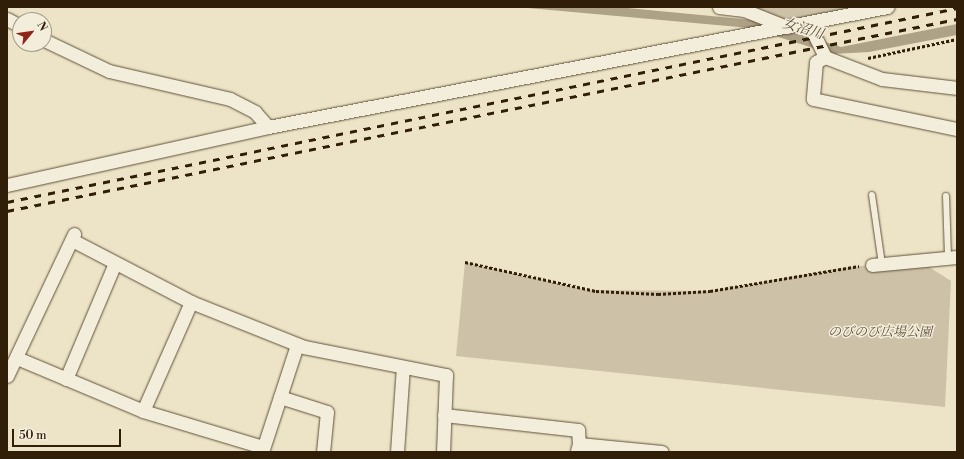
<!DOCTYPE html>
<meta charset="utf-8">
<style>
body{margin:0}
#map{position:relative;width:964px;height:459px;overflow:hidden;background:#ede4c7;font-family:"Libre Bodoni","Noto Serif JP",serif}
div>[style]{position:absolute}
.green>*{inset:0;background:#cdc2a7}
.water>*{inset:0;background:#ada186}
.path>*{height:2.5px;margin-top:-1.25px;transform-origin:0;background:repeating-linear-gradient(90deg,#311e09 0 3px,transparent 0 5px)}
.roads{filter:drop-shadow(0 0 1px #605038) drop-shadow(0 0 1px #605038)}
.service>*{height:6px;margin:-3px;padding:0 3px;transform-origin:3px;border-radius:3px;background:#f3eddb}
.minor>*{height:13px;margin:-6.5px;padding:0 6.5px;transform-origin:6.5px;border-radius:6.5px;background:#f3eddb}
.rail>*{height:3px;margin-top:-1.5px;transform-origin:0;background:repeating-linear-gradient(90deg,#311e09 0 7px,transparent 0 14px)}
span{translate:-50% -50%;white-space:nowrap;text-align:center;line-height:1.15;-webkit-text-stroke:3px #f3eddb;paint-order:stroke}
.park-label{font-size:13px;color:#604f38;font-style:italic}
.water-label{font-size:14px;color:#5c4c35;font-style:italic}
.frame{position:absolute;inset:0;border:8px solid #311e09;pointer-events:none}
.north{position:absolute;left:12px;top:12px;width:40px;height:40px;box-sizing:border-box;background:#f3eddb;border:1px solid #a59a87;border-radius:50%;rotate:61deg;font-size:11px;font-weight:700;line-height:16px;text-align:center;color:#311e09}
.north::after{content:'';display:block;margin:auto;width:14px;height:18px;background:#8f2418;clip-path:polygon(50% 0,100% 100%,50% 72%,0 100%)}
.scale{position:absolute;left:12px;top:429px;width:109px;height:18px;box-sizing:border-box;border:2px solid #311e09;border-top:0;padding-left:5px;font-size:12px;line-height:14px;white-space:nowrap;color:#311e09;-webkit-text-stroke:3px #f3eddb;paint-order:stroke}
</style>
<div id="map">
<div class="green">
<div style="clip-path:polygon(719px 7px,887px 7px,787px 27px)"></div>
<div style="clip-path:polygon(918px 260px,951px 281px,945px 407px,456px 356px,465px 262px,587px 290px,710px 291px,834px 269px)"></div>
</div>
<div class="water">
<div style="clip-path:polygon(517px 7px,617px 7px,753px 20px,841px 47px,957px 24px,957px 35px,869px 52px,832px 54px,750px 28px)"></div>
</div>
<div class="path">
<div style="left:868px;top:58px;width:91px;rotate:-12.1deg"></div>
<div style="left:465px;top:262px;width:134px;rotate:12.5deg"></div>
<div style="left:596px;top:291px;width:62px;rotate:2.8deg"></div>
<div style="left:658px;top:294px;width:52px;rotate:-3.3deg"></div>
<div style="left:710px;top:291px;width:151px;rotate:-9.5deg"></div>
</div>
<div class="roads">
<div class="service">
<div style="left:872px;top:195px;width:70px;rotate:81.8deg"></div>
<div style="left:946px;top:196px;width:61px;rotate:88.1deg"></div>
</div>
<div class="minor">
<div style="left:719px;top:7px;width:25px;rotate:7deg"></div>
<div style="left:744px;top:10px;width:46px;rotate:21.6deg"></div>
<div style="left:7px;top:19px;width:15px;rotate:28deg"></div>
<div style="left:809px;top:24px;width:37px;rotate:64deg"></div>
<div style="left:825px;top:57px;width:61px;rotate:21.1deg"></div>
<div style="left:882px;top:79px;width:76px;rotate:6.8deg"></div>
<div style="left:44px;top:40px;width:72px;rotate:25.5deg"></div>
<div style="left:109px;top:71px;width:124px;rotate:13deg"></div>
<div style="left:230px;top:99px;width:28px;rotate:27deg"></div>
<div style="left:255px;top:112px;width:20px;rotate:49deg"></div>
<div style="left:825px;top:57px;width:10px;rotate:151deg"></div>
<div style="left:816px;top:62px;width:37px;rotate:95deg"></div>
<div style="left:813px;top:99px;width:147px;rotate:11.8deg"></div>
<div style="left:7px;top:185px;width:267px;rotate:-12.5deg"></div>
<div style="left:268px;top:127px;width:631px;rotate:-10.97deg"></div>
<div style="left:72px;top:240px;width:134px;rotate:27.5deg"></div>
<div style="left:191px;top:302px;width:122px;rotate:21.7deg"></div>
<div style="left:304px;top:347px;width:145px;rotate:11.2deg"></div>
<div style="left:446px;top:375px;width:77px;rotate:92.2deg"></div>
<div style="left:872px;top:265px;width:85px;rotate:-5.4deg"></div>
<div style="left:17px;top:358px;width:137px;rotate:22.8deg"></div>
<div style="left:143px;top:411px;width:125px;rotate:16.7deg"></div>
<div style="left:7px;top:376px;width:157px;rotate:-64.7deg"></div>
<div style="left:66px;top:379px;width:126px;rotate:-67.1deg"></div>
<div style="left:280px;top:397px;width:49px;rotate:17.7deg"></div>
<div style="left:327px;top:412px;width:40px;rotate:95.7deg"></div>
<div style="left:143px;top:411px;width:119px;rotate:-66.2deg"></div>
<div style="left:444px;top:415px;width:135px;rotate:6.4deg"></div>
<div style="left:578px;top:430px;width:14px;rotate:86deg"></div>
<div style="left:577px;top:451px;width:7px;rotate:-74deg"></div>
<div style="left:579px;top:444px;width:83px;rotate:5.5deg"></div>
<div style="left:262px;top:452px;width:113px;rotate:-71.9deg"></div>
<div style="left:397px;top:452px;width:85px;rotate:-86deg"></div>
</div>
</div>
<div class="rail">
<div style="left:7px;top:202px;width:970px;rotate:-11.54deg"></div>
<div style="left:7px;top:211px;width:969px;rotate:-11.43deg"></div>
</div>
<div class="park-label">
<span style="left:880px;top:332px">のびのび広場公園</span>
</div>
<div class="water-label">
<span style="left:803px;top:29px;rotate:17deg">女沼川</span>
</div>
<div class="frame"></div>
<div class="north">N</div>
<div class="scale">50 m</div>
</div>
